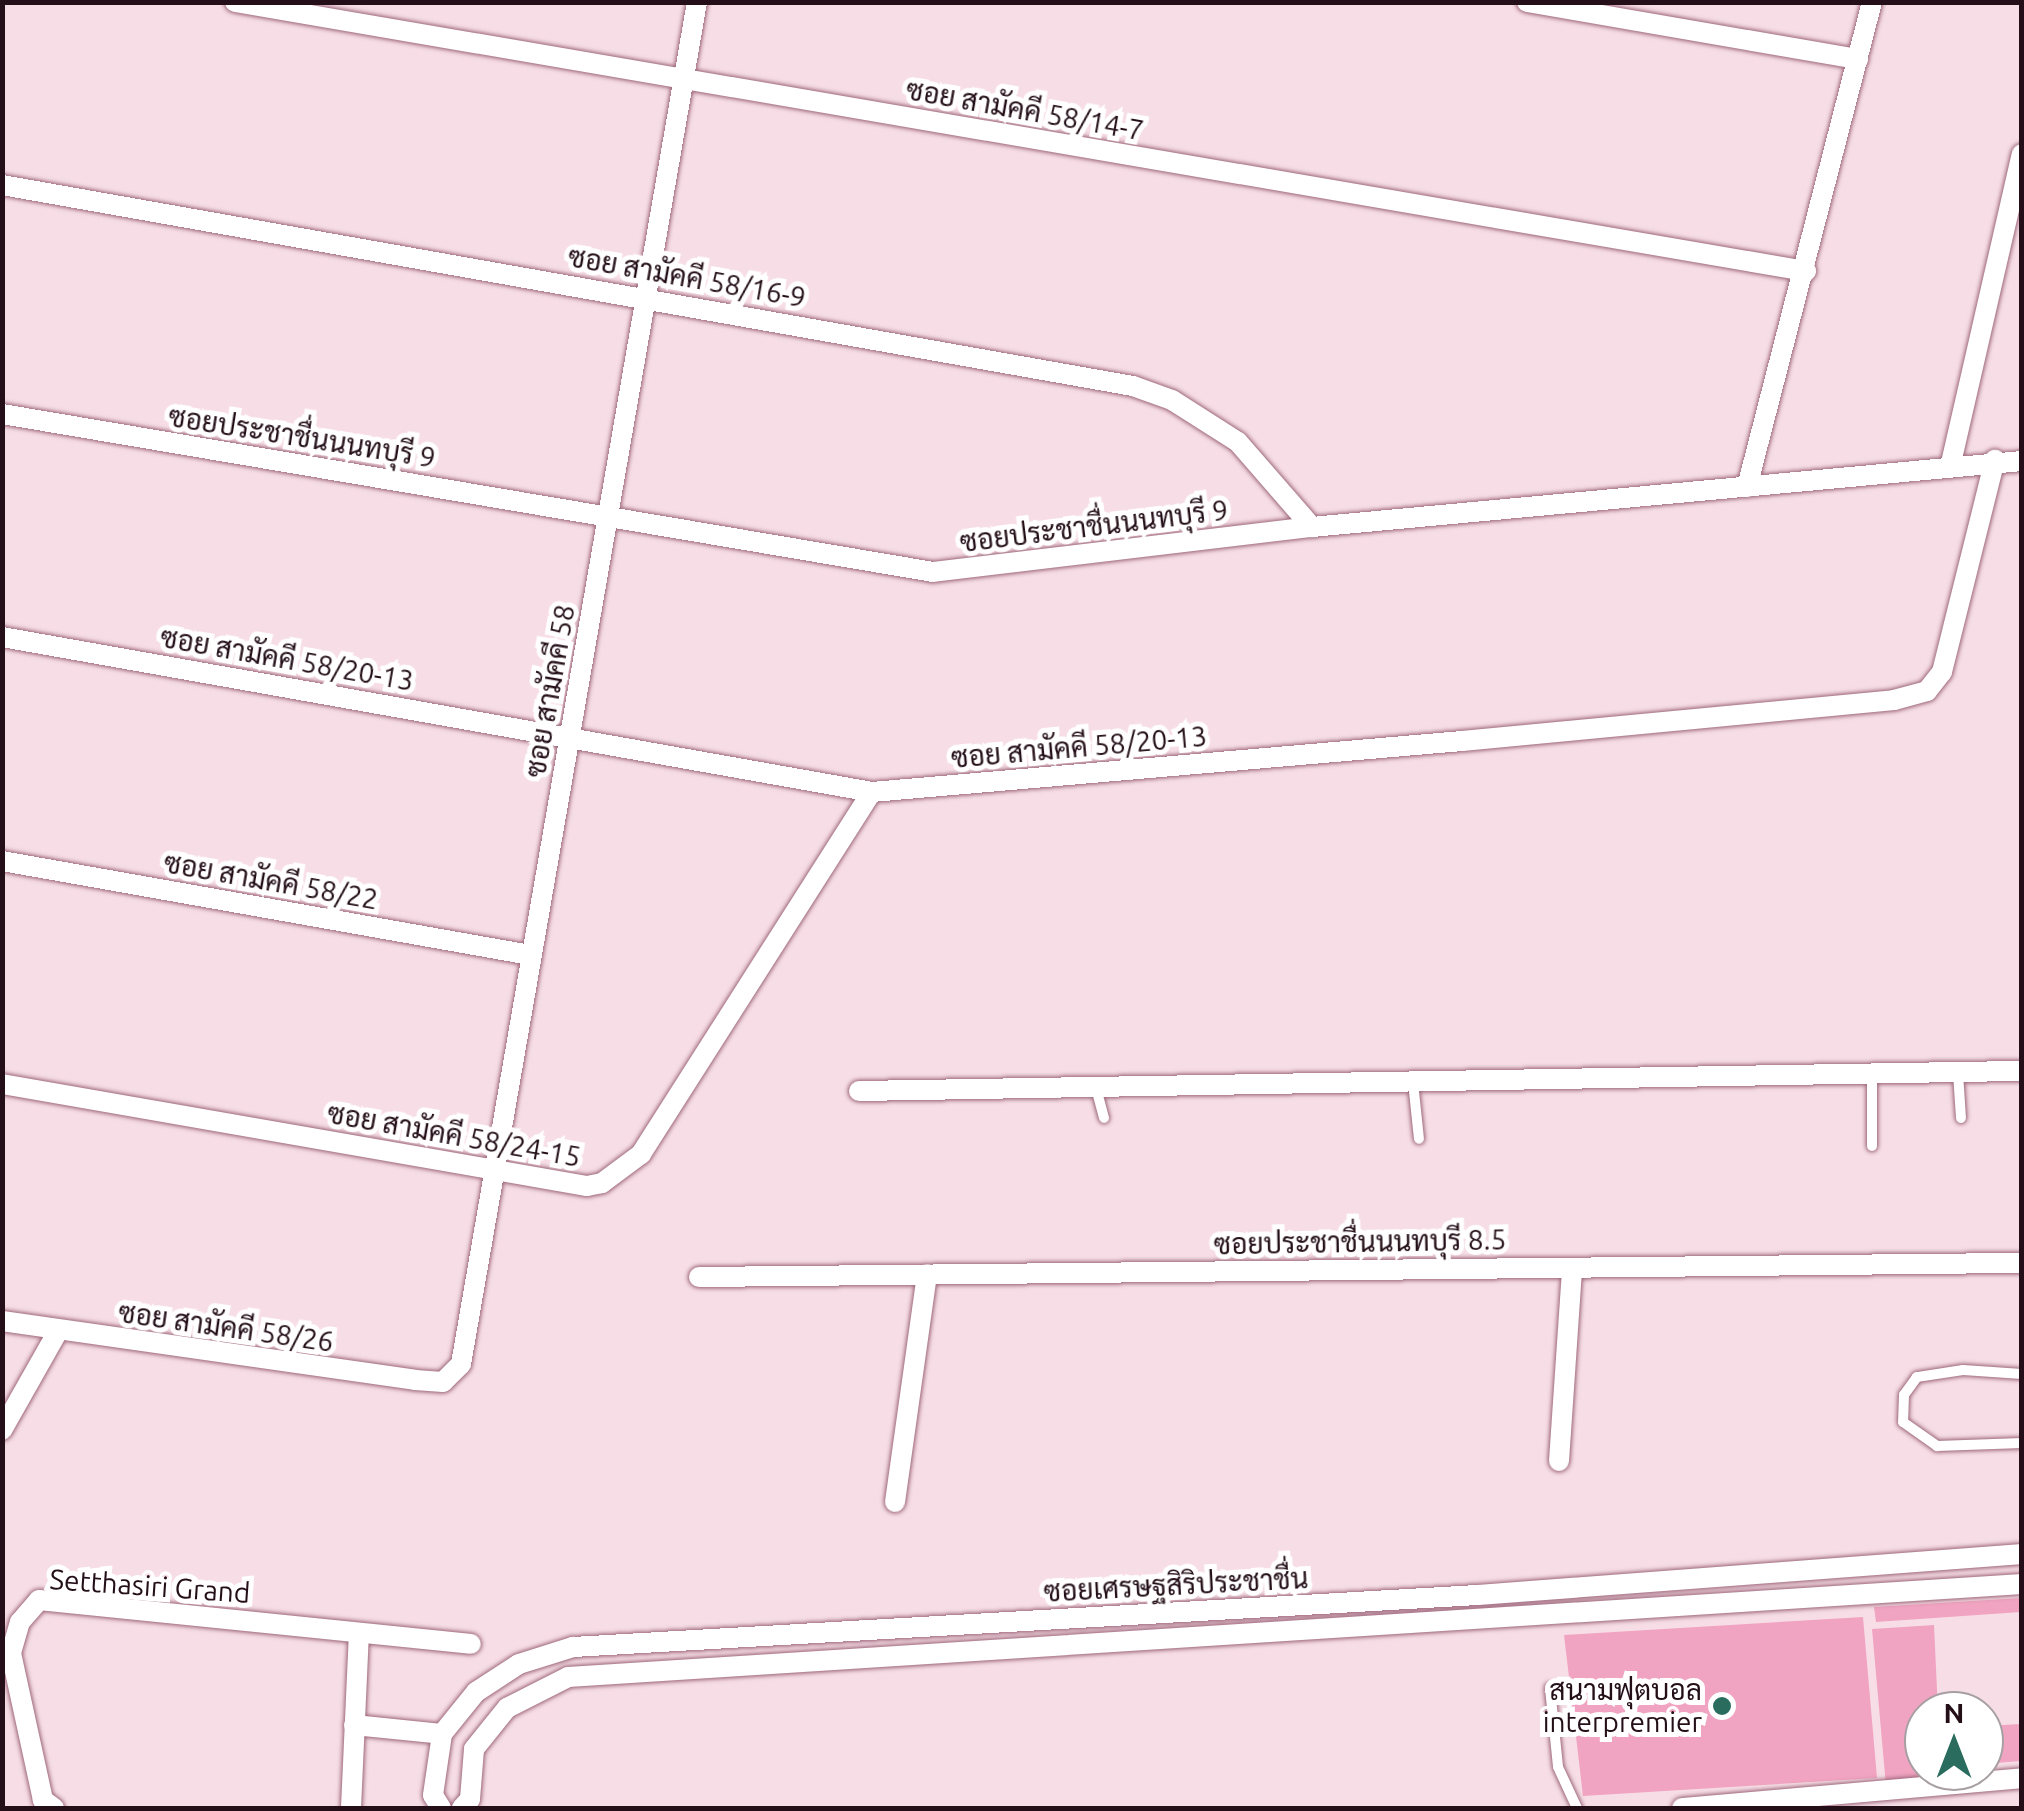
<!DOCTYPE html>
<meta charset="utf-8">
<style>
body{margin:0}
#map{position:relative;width:2024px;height:1811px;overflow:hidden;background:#f7dee6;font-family:Ubuntu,Sarabun,sans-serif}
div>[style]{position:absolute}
.green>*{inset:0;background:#f1a4c1}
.roads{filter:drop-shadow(0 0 2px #9e687c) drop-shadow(0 0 2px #9e687c)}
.service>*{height:10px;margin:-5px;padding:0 5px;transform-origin:5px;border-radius:5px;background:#fff}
.minor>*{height:20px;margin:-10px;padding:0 10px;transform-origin:10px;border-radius:10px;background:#fff}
.dots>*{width:28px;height:28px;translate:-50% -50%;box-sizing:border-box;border:5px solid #fff;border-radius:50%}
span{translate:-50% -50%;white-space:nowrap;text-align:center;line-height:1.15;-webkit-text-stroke:10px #fff;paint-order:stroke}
.street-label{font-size:28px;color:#240f18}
.poi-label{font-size:28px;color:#240f18}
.right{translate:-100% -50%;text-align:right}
.frame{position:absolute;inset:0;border:5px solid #240f18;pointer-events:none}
.north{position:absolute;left:1904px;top:1691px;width:100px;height:100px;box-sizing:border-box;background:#fff;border:2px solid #a79fa3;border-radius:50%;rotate:0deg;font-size:28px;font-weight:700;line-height:40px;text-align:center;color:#240f18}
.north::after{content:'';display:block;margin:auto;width:35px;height:45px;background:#2a6d5e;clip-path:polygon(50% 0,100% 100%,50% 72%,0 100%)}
</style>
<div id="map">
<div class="green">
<div style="clip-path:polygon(2021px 1598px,2021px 1612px,1876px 1622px,1874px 1607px)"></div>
<div style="clip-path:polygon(1863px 1617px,1877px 1778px,1583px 1796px,1564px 1635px)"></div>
<div style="clip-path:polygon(1934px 1625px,1938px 1711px,1924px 1711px,1924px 1771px,1934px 1771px,1932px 1786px,1886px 1786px,1872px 1629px)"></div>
<div style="clip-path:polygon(2021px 1724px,2021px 1761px,1984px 1764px,1984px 1726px)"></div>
</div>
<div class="roads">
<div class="service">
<div style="left:1958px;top:1073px;width:45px;rotate:86.2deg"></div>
<div style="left:1872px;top:1074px;width:72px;rotate:90deg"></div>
<div style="left:1413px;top:1082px;width:57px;rotate:84deg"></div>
<div style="left:1096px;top:1088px;width:31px;rotate:75deg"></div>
<div style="left:2022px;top:1374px;width:59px;rotate:-176.1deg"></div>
<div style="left:1963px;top:1370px;width:47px;rotate:171.3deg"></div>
<div style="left:1917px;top:1377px;width:22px;rotate:126deg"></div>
<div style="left:1904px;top:1395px;width:27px;rotate:92deg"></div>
<div style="left:1903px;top:1422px;width:42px;rotate:35.2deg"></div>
<div style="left:1937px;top:1446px;width:85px;rotate:-2deg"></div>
<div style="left:1550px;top:1688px;width:79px;rotate:84.2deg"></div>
<div style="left:1558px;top:1767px;width:45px;rotate:65.1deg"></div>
</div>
<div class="minor">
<div style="left:235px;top:2px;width:1594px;rotate:9.72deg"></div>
<div style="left:1527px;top:2px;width:336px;rotate:9.8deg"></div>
<div style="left:2px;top:185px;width:1149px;rotate:10.08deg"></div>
<div style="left:1133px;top:386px;width:41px;rotate:19.7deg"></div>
<div style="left:1172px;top:400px;width:78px;rotate:32.5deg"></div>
<div style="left:1238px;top:442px;width:113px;rotate:49deg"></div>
<div style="left:2px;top:414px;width:944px;rotate:9.63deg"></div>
<div style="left:933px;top:572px;width:382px;rotate:-6.8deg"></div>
<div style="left:1312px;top:527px;width:713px;rotate:-5.31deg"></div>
<div style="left:1951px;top:463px;width:317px;rotate:-77.1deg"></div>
<div style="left:1747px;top:487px;width:501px;rotate:-75.55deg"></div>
<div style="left:2px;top:637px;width:884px;rotate:10.1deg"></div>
<div style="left:872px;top:792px;width:592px;rotate:-4.94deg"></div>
<div style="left:1462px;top:741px;width:434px;rotate:-5.4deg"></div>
<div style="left:1894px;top:700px;width:34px;rotate:-15deg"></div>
<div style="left:1927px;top:691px;width:24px;rotate:-52deg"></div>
<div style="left:1942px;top:672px;width:219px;rotate:-76deg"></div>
<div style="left:2px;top:861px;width:536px;rotate:10.09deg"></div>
<div style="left:2px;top:1084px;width:594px;rotate:9.89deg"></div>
<div style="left:587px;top:1186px;width:15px;rotate:-11deg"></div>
<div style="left:602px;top:1183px;width:49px;rotate:-36.6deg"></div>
<div style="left:641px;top:1154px;width:429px;rotate:-57.5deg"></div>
<div style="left:859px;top:1091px;width:1163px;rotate:-0.99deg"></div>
<div style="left:699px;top:1277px;width:1323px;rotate:-0.61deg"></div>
<div style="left:2px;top:1321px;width:417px;rotate:8.1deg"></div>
<div style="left:415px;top:1380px;width:28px;rotate:4deg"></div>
<div style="left:443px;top:1382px;width:25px;rotate:-45deg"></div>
<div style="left:461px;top:1364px;width:1382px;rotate:-80.17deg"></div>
<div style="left:2px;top:1430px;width:114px;rotate:-60.5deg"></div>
<div style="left:1559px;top:1461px;width:193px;rotate:-86.1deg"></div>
<div style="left:895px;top:1502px;width:230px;rotate:-82deg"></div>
<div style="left:354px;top:1725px;width:88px;rotate:5.8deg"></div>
<div style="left:54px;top:1808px;width:14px;rotate:-144deg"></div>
<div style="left:43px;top:1800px;width:150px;rotate:-102.3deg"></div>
<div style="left:11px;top:1653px;width:32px;rotate:-74deg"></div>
<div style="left:20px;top:1622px;width:29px;rotate:-49deg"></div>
<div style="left:39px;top:1600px;width:434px;rotate:5.8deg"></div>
<div style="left:351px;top:1808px;width:175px;rotate:-87.4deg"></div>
<div style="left:441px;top:1808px;width:15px;rotate:-122deg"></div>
<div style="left:433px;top:1795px;width:62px;rotate:-81.6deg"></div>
<div style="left:442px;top:1734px;width:54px;rotate:-51deg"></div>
<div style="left:476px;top:1692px;width:51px;rotate:-33.1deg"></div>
<div style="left:519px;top:1664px;width:57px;rotate:-17.5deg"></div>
<div style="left:573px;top:1647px;width:906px;rotate:-3.29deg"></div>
<div style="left:1478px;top:1595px;width:546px;rotate:-4.31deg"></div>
<div style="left:462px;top:1808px;width:12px;rotate:-48deg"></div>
<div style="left:470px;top:1799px;width:50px;rotate:-85.4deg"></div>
<div style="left:474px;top:1749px;width:53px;rotate:-51.2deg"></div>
<div style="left:507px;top:1708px;width:68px;rotate:-26.9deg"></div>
<div style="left:568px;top:1677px;width:1457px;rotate:-3.66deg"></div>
<div style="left:1682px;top:1808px;width:341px;rotate:-5deg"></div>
</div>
</div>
<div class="dots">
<div style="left:1722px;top:1706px;background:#2a6d5e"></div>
</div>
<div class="street-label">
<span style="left:1025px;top:110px;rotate:10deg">ซอย สามัคคี 58/14-7</span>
<span style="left:687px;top:277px;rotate:10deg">ซอย สามัคคี 58/16-9</span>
<span style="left:302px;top:437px;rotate:9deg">ซอยประชาชื่นนนทบุรี 9</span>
<span style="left:1094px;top:526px;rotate:-7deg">ซอยประชาชื่นนนทบุรี 9</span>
<span style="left:287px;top:659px;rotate:10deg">ซอย สามัคคี 58/20-13</span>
<span style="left:550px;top:691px;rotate:-80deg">ซอย สามัคคี 58</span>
<span style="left:1079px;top:747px;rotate:-5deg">ซอย สามัคคี 58/20-13</span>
<span style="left:271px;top:881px;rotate:10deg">ซอย สามัคคี 58/22</span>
<span style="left:454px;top:1135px;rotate:10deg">ซอย สามัคคี 58/24-15</span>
<span style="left:1360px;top:1242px;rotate:-1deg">ซอยประชาชื่นนนทบุรี 8.5</span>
<span style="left:226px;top:1327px;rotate:8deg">ซอย สามัคคี 58/26</span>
<span style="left:1176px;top:1585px;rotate:-3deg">ซอยเศรษฐสิริประชาชื่น</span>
<span style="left:150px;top:1586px;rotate:4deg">Setthasiri Grand</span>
</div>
<div class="poi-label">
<span class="right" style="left:1702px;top:1706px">สนามฟุตบอล<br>interpremier</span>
</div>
<div class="frame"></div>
<div class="north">N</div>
</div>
